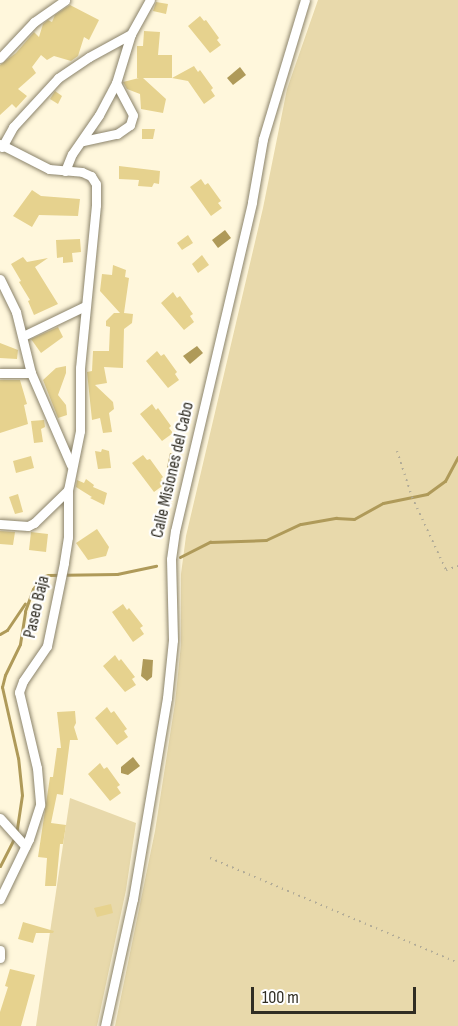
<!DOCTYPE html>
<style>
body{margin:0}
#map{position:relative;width:458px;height:1026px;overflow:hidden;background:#fff7dc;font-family:"Sofia Sans Condensed",sans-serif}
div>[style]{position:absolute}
.green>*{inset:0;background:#e8d9ab}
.water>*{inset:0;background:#af9a59}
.stream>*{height:3px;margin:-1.5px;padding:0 1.5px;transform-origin:1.5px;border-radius:1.5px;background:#af9a59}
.building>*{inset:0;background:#e6d28e}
.path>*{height:2px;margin-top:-1px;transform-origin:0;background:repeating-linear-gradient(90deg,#b1ab97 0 1.5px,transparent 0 6px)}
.roads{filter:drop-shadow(0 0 2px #8b836b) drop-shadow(0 0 2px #8b836b)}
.minor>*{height:9px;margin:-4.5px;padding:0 4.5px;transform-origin:4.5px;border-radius:4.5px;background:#fff}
span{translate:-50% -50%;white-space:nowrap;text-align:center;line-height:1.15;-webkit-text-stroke:4.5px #fff;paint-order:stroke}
.street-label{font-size:18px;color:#302d23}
.scale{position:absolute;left:251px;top:987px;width:165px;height:27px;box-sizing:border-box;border:3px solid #302d23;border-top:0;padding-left:8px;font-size:18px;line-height:21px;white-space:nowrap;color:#302d23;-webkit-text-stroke:4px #fff;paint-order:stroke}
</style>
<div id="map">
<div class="green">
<div style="clip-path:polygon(318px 0,458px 0,458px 1026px,115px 1026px,155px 831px,175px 703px,181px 644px,181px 574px,186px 536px,263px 208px,287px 89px)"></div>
<div style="clip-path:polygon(70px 798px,136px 823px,126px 890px,97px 1026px,36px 1026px)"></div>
</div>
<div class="water">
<div style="clip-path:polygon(240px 67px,246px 75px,233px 85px,227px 78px)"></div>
<div style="clip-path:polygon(225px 230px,231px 238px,218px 248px,212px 240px)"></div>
<div style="clip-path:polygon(197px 346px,203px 353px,190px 364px,183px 356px)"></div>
<div style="clip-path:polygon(170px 453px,180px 456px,177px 470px,170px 473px,167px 467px)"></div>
<div style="clip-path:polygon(143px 659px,153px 660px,152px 677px,147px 681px,141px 676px)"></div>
<div style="clip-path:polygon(133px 757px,140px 766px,128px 775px,121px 773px,121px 767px)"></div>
</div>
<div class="stream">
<div style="left:180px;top:557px;width:34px;rotate:-27deg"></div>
<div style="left:210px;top:542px;width:56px;rotate:-2deg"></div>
<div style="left:266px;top:540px;width:38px;rotate:-25deg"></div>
<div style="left:301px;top:524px;width:36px;rotate:-10deg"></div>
<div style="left:336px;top:518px;width:18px;rotate:3deg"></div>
<div style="left:354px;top:519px;width:33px;rotate:-29deg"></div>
<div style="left:383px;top:503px;width:45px;rotate:-11.6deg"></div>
<div style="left:427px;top:494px;width:22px;rotate:-36deg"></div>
<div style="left:445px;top:481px;width:27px;rotate:-62deg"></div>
<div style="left:0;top:634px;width:8px;rotate:-30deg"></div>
<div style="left:7px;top:630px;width:32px;rotate:-56deg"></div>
<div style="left:0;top:866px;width:35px;rotate:-63deg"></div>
<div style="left:16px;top:835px;width:40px;rotate:-81.5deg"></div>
<div style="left:22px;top:795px;width:37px;rotate:-96deg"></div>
<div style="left:18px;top:758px;width:73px;rotate:-102.7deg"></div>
<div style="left:2px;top:687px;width:12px;rotate:-76deg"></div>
<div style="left:5px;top:675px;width:34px;rotate:-64deg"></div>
<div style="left:20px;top:644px;width:33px;rotate:-81deg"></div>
<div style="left:25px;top:611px;width:23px;rotate:-70deg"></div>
<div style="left:33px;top:589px;width:14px;rotate:-56deg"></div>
<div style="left:41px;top:577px;width:7px;rotate:-16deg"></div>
<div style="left:48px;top:575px;width:69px;rotate:-0.8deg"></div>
<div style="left:117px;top:574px;width:40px;rotate:-12deg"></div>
</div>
<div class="building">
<div style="clip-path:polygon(156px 2px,168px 4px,166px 14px,153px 11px)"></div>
<div style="clip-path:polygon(70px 5px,99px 20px,89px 40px,84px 37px,78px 56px,71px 61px,54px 56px,47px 60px,41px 55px,32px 67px,36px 73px,18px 89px,27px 96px,16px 108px,12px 104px,0 115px,0 65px,16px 53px,34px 32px,39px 37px,43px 24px,48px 20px,52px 22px,55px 15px)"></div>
<div style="clip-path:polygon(200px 16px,204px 21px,206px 20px,219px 38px,217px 40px,221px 45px,210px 53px,188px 26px)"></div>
<div style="clip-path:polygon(144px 31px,160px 32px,158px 55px,172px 55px,172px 78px,143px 78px,166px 99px,163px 113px,141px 109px,140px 94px,127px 89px,123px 82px,139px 78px,137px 78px,137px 46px,143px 46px)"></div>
<div style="clip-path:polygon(194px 66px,198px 72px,200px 70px,213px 88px,211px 90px,215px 96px,204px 104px,188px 81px,172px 78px)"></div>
<div style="clip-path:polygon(55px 91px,62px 96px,58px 104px,50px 99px)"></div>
<div style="clip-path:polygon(142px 129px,155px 129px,153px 139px,142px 139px)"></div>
<div style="clip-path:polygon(119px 166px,160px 171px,159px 184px,154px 183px,152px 187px,138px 186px,139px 180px,119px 179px)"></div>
<div style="clip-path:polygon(201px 179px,205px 185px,208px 183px,221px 201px,218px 203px,222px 208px,211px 216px,190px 187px)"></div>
<div style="clip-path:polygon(32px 190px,41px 196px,80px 199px,78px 216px,39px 215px,32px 227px,13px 216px)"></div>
<div style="clip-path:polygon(188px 235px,193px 243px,182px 250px,177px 243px)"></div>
<div style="clip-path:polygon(80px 239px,81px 252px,72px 253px,73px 262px,63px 263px,63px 257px,57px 258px,56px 240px)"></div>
<div style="clip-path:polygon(202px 255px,209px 265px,198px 273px,192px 264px)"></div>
<div style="clip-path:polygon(23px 257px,27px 262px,48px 258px,35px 267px,58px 304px,34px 315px,28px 301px,30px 300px,19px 282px,21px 281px,11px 264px)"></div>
<div style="clip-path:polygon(113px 265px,126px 270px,125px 277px,129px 278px,124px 313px,133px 314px,132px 323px,124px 329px,123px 368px,104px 367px,107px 383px,95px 385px,113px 402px,114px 409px,109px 413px,112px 432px,103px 433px,100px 418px,92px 420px,87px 372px,92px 371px,93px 351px,109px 351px,110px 327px,106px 326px,106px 321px,114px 313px,120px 313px,100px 291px,102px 274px,112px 275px)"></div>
<div style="clip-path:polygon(173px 292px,177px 298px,180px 296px,193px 314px,190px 316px,194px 322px,184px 330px,161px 303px)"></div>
<div style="clip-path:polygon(58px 327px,63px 337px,41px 353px,31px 339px)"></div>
<div style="clip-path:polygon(0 343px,18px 350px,17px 359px,0 358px)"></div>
<div style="clip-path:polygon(157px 351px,161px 356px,164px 354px,177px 372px,175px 374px,179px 380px,168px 388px,146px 361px)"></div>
<div style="clip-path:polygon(66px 366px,66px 373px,58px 395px,66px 405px,67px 415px,58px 418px,43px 380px,56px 368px)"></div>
<div style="clip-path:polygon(0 380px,20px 380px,27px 404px,24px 405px,28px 424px,0 433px)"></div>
<div style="clip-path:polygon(152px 404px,156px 410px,158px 408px,171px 426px,169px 428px,173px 433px,162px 441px,140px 414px)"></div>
<div style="clip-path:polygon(44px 420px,45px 427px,41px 429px,43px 442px,34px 443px,31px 421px)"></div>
<div style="clip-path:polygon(102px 449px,109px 451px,111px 468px,98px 469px,95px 451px,101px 452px)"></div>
<div style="clip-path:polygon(143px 455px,147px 460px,150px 459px,163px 477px,161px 479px,165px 484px,154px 492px,132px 463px)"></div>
<div style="clip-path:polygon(31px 456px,34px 468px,16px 473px,13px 461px)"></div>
<div style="clip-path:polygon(86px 479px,94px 485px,93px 487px,107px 493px,104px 505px,90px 498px,92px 497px,76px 487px,77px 480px,84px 483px)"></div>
<div style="clip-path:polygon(18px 494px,23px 512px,15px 514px,9px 497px)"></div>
<div style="clip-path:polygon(97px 529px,109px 547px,106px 556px,88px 560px,76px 543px)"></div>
<div style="clip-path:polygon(0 531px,15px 532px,13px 545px,0 544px)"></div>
<div style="clip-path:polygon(31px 532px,48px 534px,46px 552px,29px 550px)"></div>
<div style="clip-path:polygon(123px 604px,127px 610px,129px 608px,143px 626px,140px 628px,144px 634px,133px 642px,112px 612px)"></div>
<div style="clip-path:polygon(115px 655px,119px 661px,121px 659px,135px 677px,132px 679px,136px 685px,125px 692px,103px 666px)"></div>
<div style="clip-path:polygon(107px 707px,111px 713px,114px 711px,127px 729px,124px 731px,128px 737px,117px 745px,95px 718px)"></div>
<div style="clip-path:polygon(75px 711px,76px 723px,74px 727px,78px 740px,70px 740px,63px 795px,57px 794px,51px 823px,66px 825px,63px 844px,60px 844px,56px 886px,45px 886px,47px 858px,38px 857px,50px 777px,53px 777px,57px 748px,61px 748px,57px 712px)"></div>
<div style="clip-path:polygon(100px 763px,104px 769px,107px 767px,120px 785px,117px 787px,121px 793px,110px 801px,88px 774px)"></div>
<div style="clip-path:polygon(111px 904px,113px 913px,97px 917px,94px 908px)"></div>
<div style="clip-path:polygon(23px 922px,54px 931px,53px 933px,36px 933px,33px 943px,18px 939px)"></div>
<div style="clip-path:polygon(10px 969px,35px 975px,21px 1026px,0 1026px,0 1012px,8px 987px,5px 986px)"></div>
</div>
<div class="path">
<div style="left:397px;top:451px;width:48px;rotate:71.9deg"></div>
<div style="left:412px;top:497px;width:81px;rotate:65deg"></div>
<div style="left:446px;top:570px;width:13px;rotate:-18deg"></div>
<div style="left:210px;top:858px;width:269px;rotate:22.9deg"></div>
</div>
<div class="roads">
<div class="minor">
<div style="left:0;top:58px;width:50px;rotate:-46.6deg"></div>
<div style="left:34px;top:22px;width:38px;rotate:-35deg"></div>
<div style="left:83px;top:141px;width:35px;rotate:-12deg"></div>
<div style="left:117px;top:134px;width:16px;rotate:-35deg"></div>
<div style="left:130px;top:125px;width:10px;rotate:-73deg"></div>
<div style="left:133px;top:115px;width:36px;rotate:-118deg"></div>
<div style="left:0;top:144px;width:55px;rotate:27deg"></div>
<div style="left:49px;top:169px;width:33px;rotate:5deg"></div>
<div style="left:82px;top:172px;width:10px;rotate:24deg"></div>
<div style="left:91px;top:176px;width:9px;rotate:58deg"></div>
<div style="left:96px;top:184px;width:21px;rotate:90deg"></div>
<div style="left:96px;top:205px;width:164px;rotate:95.6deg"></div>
<div style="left:80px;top:368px;width:63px;rotate:90deg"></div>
<div style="left:80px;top:431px;width:60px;rotate:101.5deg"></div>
<div style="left:68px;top:490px;width:47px;rotate:90deg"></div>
<div style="left:68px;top:537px;width:26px;rotate:99deg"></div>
<div style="left:64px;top:563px;width:85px;rotate:101.6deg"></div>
<div style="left:47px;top:646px;width:42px;rotate:124.4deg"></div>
<div style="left:23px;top:681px;width:12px;rotate:110deg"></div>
<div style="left:19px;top:692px;width:78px;rotate:76.7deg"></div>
<div style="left:37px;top:768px;width:37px;rotate:85deg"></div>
<div style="left:40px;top:805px;width:36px;rotate:108deg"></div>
<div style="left:29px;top:839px;width:67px;rotate:115.8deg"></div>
<div style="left:2px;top:147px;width:23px;rotate:-61deg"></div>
<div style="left:13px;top:127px;width:67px;rotate:-47.4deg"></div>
<div style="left:58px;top:78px;width:37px;rotate:-34deg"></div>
<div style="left:89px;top:57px;width:48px;rotate:-28.7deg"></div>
<div style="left:65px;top:171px;width:18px;rotate:-68deg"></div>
<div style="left:72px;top:154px;width:47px;rotate:-55.3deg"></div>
<div style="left:99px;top:115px;width:36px;rotate:-62deg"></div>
<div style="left:116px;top:83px;width:51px;rotate:-73deg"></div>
<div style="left:131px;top:34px;width:39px;rotate:-61deg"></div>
<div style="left:0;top:279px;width:37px;rotate:64deg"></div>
<div style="left:16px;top:312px;width:63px;rotate:76.2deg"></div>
<div style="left:31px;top:373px;width:100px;rotate:66.5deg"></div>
<div style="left:23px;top:336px;width:69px;rotate:-25.8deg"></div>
<div style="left:0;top:373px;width:31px"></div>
<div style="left:0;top:524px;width:28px;rotate:4deg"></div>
<div style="left:28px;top:526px;width:7px;rotate:-27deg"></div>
<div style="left:34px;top:523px;width:47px;rotate:-44.1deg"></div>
<div style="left:0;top:818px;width:38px;rotate:48deg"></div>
<div style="left:0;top:950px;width:8px;rotate:90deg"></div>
<div style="left:105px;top:1026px;width:130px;rotate:-77.6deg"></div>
<div style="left:133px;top:899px;width:204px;rotate:-80.4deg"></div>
<div style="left:167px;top:698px;width:58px;rotate:-84.1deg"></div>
<div style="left:173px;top:640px;width:81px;rotate:-91.4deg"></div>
<div style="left:171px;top:559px;width:28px;rotate:-82deg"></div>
<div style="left:175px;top:531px;width:338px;rotate:-76.8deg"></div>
<div style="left:252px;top:202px;width:64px;rotate:-80.1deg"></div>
<div style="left:263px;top:139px;width:145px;rotate:-73.2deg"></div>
</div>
</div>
<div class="street-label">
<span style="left:173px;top:470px;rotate:-77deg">Calle Misiones del Cabo</span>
<span style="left:37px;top:607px;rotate:-77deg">Paseo Baja</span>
</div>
<div class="scale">100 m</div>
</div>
